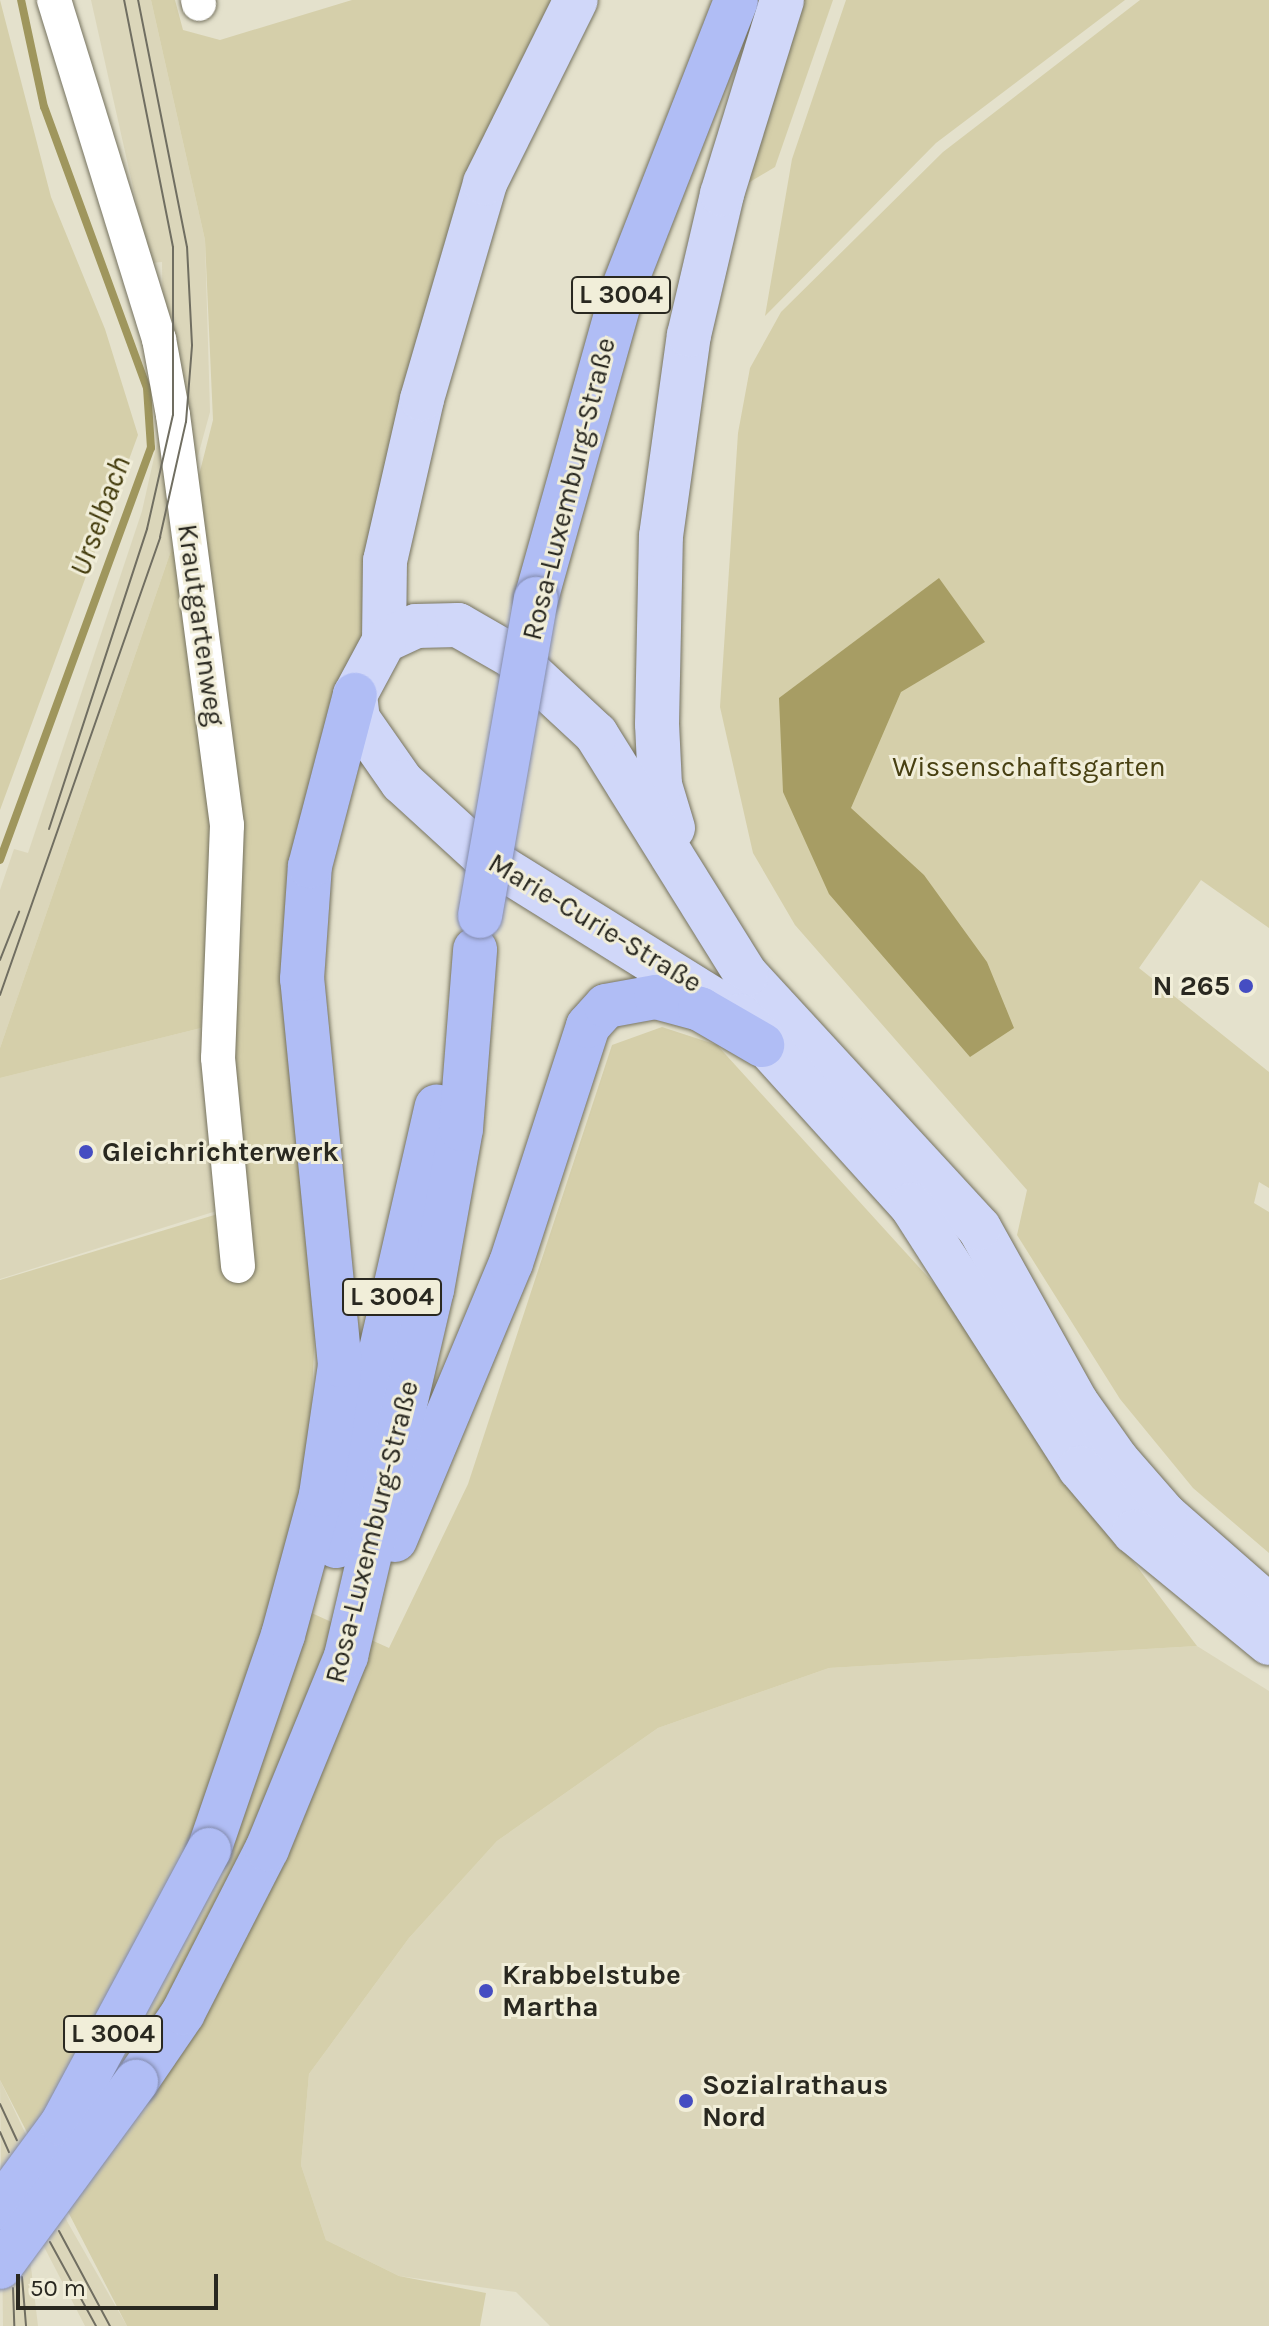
<!DOCTYPE html>
<html>
<head>
<meta charset="utf-8">
<style>
	body { margin:0 }
	#map { position:relative; width:1269px; height:2326px; overflow:hidden; background:#e4e1cc; font-family:Karla,sans-serif }
	div>[style] { position:absolute }
	[style*='--x'] { left:calc(var(--x)*1px); top:calc(var(--y)*1px); width:calc(var(--w)*1px); rotate:calc(var(--a)*1deg) }
	.built>* { inset:0; background:#dbd6ba }
	.green>* { inset:0; background:#d5cfaa }
	.forest>* { inset:0; background:#a79d64 }
	.stream>* { height:8px; margin:-4px; padding:0 4px; transform-origin:4px; border-radius:4px; background:#9f965d }
	.roads { filter:drop-shadow(0 0 2px #767360) drop-shadow(0 0 2px #767360) }
	.minor>* { height:34px; margin:-17px; padding:0 17px; transform-origin:17px; border-radius:17px; background:#fff }
	.major>* { height:44px; margin:-22px; padding:0 22px; transform-origin:22px; border-radius:22px; background:#d0d7f9 }
	.highway>* { height:44px; margin:-22px; padding:0 22px; transform-origin:22px; border-radius:22px; background:#b0bdf5 }
	.tram>* { height:2px; margin:-1px; padding:0 1px; transform-origin:1px; border-radius:1px; background:#706e61 }
	.bridges { filter:drop-shadow(0 0 2px #8189aa) drop-shadow(0 0 2px #8189aa) }
	.highway-bridge>* { height:44px; margin:-22px; padding:0 22px; transform-origin:22px; border-radius:22px; background:#b0bdf5 }
	.dots>* { width:22px; height:22px; translate:-50% -50%; box-sizing:border-box; border:4px solid #f1eed9; border-radius:50% }
	span { translate:-50% -50%; white-space:nowrap; text-align:center; line-height:1.15; -webkit-text-stroke:6px #f1eed9; paint-order:stroke }
	.shield-label span { padding:2px 6px; background:#f1eed9; border:2px solid; border-radius:6px; -webkit-text-stroke-width:0 }
	.shield-label { font-size:26px; color:#292820; font-weight:700 }
	.street-label { font-size:28px; color:#292820 }
	.park-label { font-size:28px; color:#484012 }
	.poi-label { font-size:28px; color:#292820; font-weight:700 }
	.right { translate:-100% -50%; text-align:right }
	.left { translate:0 -50%; text-align:left }
	.water-label { font-size:30px; color:#423a0b; font-style:italic }
	.scale { position:absolute; left:16px; top:2274px; width:202px; height:36px; box-sizing:border-box; border:4px solid #292820; border-top:0; padding-left:10px; font-size:24px; line-height:28px; white-space:nowrap; color:#292820; -webkit-text-stroke:6px #f1eed9; paint-order:stroke }
</style>
</head>
<body>
<div id="map">
	<div class="built">
		<div style="clip-path:polygon(91px 0,151px 0,205px 240px,210px 412px,176px 536px,0 1048px,0 890px,14px 849px,28px 853px,142px 511px,164px 413px,162px 262px,150px 263px)"></div>
		<div style="clip-path:polygon(201px 1028px,229px 1207px,0 1279px,0 1078px)"></div>
		<div style="clip-path:polygon(1197px 1646px,1269px 1691px,1269px 2326px,550px 2326px,516px 2292px,399px 2276px,326px 2240px,301px 2165px,309px 2074px,409px 1938px,497px 1841px,658px 1728px,829px 1668px)"></div>
		<div style="clip-path:polygon(0 2080px,68px 2223px,127px 2326px,85px 2326px,24px 2208px,38px 2326px,3px 2326px)"></div>
	</div>
	<div class="green">
		<div style="clip-path:polygon(0 0,51px 197px,105px 329px,138px 435px,0 810px)"></div>
		<div style="clip-path:polygon(151px 0,175px 0,183px 30px,220px 40px,352px 0,560px 0,370px 640px,310px 781px,315px 1331px,306px 1514px,285px 1601px,389px 1648px,468px 1484px,612px 1045px,662px 1027px,717px 1045px,947px 1298px,1040px 1438px,1197px 1646px,829px 1668px,658px 1728px,497px 1841px,409px 1938px,309px 2074px,301px 2165px,326px 2240px,399px 2276px,486px 2293px,480px 2326px,127px 2326px,0 2080px,0 1280px,244px 1206px,195px 491px,213px 420px,205px 240px)"></div>
		<div style="clip-path:polygon(788px 0,833px 0,775px 167px,733px 192px)"></div>
		<div style="clip-path:polygon(846px 0,1125px 0,936px 143px,765px 316px,792px 159px)"></div>
		<div style="clip-path:polygon(1140px 0,1269px 0,1269px 928px,1201px 880px,1139px 968px,1269px 1072px,1269px 1188px,1259px 1182px,1254px 1203px,1269px 1212px,1269px 1553px,1193px 1488px,1120px 1399px,1017px 1235px,1027px 1190px,795px 925px,753px 853px,720px 707px,738px 433px,750px 368px,781px 312px,943px 152px)"></div>
		<div style="clip-path:polygon(176px 536px,203px 703px,211px 841px,201px 1028px,0 1078px,0 1048px)"></div>
	</div>
	<div class="forest">
		<div style="clip-path:polygon(939px 578px,985px 642px,901px 692px,851px 808px,924px 875px,987px 962px,1014px 1028px,970px 1057px,829px 894px,783px 792px,779px 698px)"></div>
	</div>
	<div class="stream">
		<div style="--x:0;--y:860;--w:439;--a:-69.9"></div>
		<div style="--x:151;--y:448;--w:60;--a:-93.8"></div>
		<div style="--x:147;--y:388;--w:299;--a:-110.1"></div>
		<div style="--x:44;--y:107;--w:109;--a:-102.1"></div>
	</div>
	<div class="roads">
		<div class="minor">
			<div style="--x:54;--y:0;--w:355;--a:72.8"></div>
			<div style="--x:159;--y:339;--w:77;--a:79.6"></div>
			<div style="--x:173;--y:415;--w:414;--a:82.5"></div>
			<div style="--x:227;--y:825;--w:233;--a:92.2"></div>
			<div style="--x:218;--y:1058;--w:209;--a:84.5"></div>
			<div style="--x:198;--y:0;--w:4;--a:76"></div>
		</div>
		<div class="major">
			<div style="--x:384;--y:641;--w:80;--a:-89.3"></div>
			<div style="--x:385;--y:561;--w:166;--a:-77.1"></div>
			<div style="--x:422;--y:399;--w:225;--a:-73.7"></div>
			<div style="--x:485;--y:183;--w:204;--a:-63.6"></div>
			<div style="--x:673;--y:828;--w:45;--a:-106.8"></div>
			<div style="--x:660;--y:785;--w:61;--a:-92.8"></div>
			<div style="--x:657;--y:724;--w:188;--a:-88.8"></div>
			<div style="--x:661;--y:536;--w:203;--a:-82.1"></div>
			<div style="--x:689;--y:335;--w:145;--a:-76.8"></div>
			<div style="--x:722;--y:194;--w:203;--a:-72.8"></div>
			<div style="--x:1269;--y:1606;--w:138;--a:-138.8"></div>
			<div style="--x:1165;--y:1515;--w:73;--a:-131.1"></div>
			<div style="--x:1117;--y:1460;--w:71;--a:-125.3"></div>
			<div style="--x:1076;--y:1402;--w:199;--a:-119.1"></div>
			<div style="--x:979;--y:1228;--w:344;--a:-132.6"></div>
			<div style="--x:746;--y:975;--w:284;--a:-121.9"></div>
			<div style="--x:596;--y:734;--w:115;--a:-137.1"></div>
			<div style="--x:512;--y:656;--w:62;--a:-150.1"></div>
			<div style="--x:458;--y:625;--w:42;--a:178.6"></div>
			<div style="--x:416;--y:626;--w:35;--a:155"></div>
			<div style="--x:384;--y:641;--w:61;--a:118.2"></div>
			<div style="--x:355;--y:695;--w:24;--a:83"></div>
			<div style="--x:358;--y:719;--w:77;--a:55.1"></div>
			<div style="--x:402;--y:782;--w:110;--a:42.4"></div>
			<div style="--x:483;--y:856;--w:303;--a:31.9"></div>
			<div style="--x:740;--y:1016;--w:255;--a:47.9"></div>
			<div style="--x:911;--y:1205;--w:313;--a:57.3"></div>
			<div style="--x:1080;--y:1468;--w:84;--a:49.8"></div>
			<div style="--x:1134;--y:1532;--w:175;--a:39.4"></div>
		</div>
		<div class="highway">
			<div style="--x:536;--y:599;--w:322;--a:-74.3"></div>
			<div style="--x:623;--y:289;--w:310;--a:-68.6"></div>
			<div style="--x:395;--y:1540;--w:300;--a:-67.3"></div>
			<div style="--x:511;--y:1263;--w:249;--a:-72"></div>
			<div style="--x:588;--y:1026;--w:27;--a:-48"></div>
			<div style="--x:606;--y:1006;--w:51;--a:-10.2"></div>
			<div style="--x:656;--y:997;--w:46;--a:15.3"></div>
			<div style="--x:700;--y:1009;--w:72;--a:30.1"></div>
			<div style="--x:336;--y:1546;--w:451;--a:-77.1"></div>
			<div style="--x:209;--y:1850;--w:227;--a:-71"></div>
			<div style="--x:283;--y:1635;--w:145;--a:-74.8"></div>
			<div style="--x:321;--y:1495;--w:131;--a:-81.7"></div>
			<div style="--x:340;--y:1365;--w:388;--a:-95.6"></div>
			<div style="--x:302;--y:979;--w:113;--a:-86"></div>
			<div style="--x:310;--y:866;--w:177;--a:-75.3"></div>
			<div style="--x:136;--y:2082;--w:83;--a:-55.7"></div>
			<div style="--x:183;--y:2013;--w:184;--a:-62.9"></div>
			<div style="--x:267;--y:1849;--w:209;--a:-67.7"></div>
			<div style="--x:346;--y:1656;--w:376;--a:-76.8"></div>
			<div style="--x:432;--y:1290;--w:164;--a:-79.8"></div>
			<div style="--x:461;--y:1129;--w:180;--a:-85.5"></div>
		</div>
	</div>
	<div class="tram">
		<div style="--x:49;--y:829;--w:316;--a:-71.9"></div>
		<div style="--x:147;--y:529;--w:117;--a:-77.2"></div>
		<div style="--x:173;--y:415;--w:168;--a:-90"></div>
		<div style="--x:173;--y:247;--w:252;--a:-101.2"></div>
		<div style="--x:0;--y:960;--w:52;--a:-68.4"></div>
		<div style="--x:0;--y:995;--w:485;--a:-70.7"></div>
		<div style="--x:160;--y:537;--w:118;--a:-77.3"></div>
		<div style="--x:186;--y:422;--w:77;--a:-85.5"></div>
		<div style="--x:192;--y:345;--w:98;--a:-92.9"></div>
		<div style="--x:187;--y:247;--w:252;--a:-101.2"></div>
		<div style="--x:0;--y:2104;--w:40;--a:65"></div>
		<div style="--x:0;--y:2132;--w:22;--a:66"></div>
		<div style="--x:59;--y:2231;--w:108;--a:61.8"></div>
		<div style="--x:50;--y:2242;--w:96;--a:61.3"></div>
		<div style="--x:22;--y:2277;--w:49;--a:85.3"></div>
		<div style="--x:13;--y:2288;--w:38;--a:88"></div>
	</div>
	<div class="bridges">
		<div class="highway-bridge">
			<div style="--x:480;--y:916;--w:322;--a:-80"></div>
			<div style="--x:0;--y:2208;--w:104;--a:-53.6"></div>
			<div style="--x:62;--y:2124;--w:311;--a:-61.8"></div>
			<div style="--x:0;--y:2267;--w:230;--a:-53.7"></div>
		</div>
	</div>
	<div class="dots">
		<div style="left:1246px;top:986px;background:#454dc2"></div>
		<div style="left:86px;top:1152px;background:#454dc2"></div>
		<div style="left:486px;top:1991px;background:#454dc2"></div>
		<div style="left:686px;top:2101px;background:#454dc2"></div>
	</div>
	<div class="shield-label">
		<span style="left:621px;top:295px">L 3004</span>
		<span style="left:392px;top:1297px">L 3004</span>
		<span style="left:113px;top:2034px">L 3004</span>
	</div>
	<div class="street-label">
		<span style="left:569px;top:489px;rotate:-76deg">Rosa-Luxemburg-Straße</span>
		<span style="left:201px;top:625px;rotate:82deg">Krautgartenweg</span>
		<span style="left:595px;top:923px;rotate:31deg">Marie-Curie-Straße</span>
		<span style="left:372px;top:1532px;rotate:-76deg">Rosa-Luxemburg-Straße</span>
	</div>
	<div class="park-label">
		<span style="left:1029px;top:767px">Wissenschaftsgarten</span>
	</div>
	<div class="poi-label">
		<span class="right" style="left:1230px;top:986px">N 265</span>
		<span class="left" style="left:102px;top:1152px">Gleichrichterwerk</span>
		<span class="left" style="left:502px;top:1991px">Krabbelstube<br>Martha</span>
		<span class="left" style="left:702px;top:2101px">Sozialrathaus<br>Nord</span>
	</div>
	<div class="water-label">
		<span style="left:100px;top:516px;rotate:-70deg">Urselbach</span>
	</div>
	<div class="scale">50 m</div>
</div>
</body>
</html>
